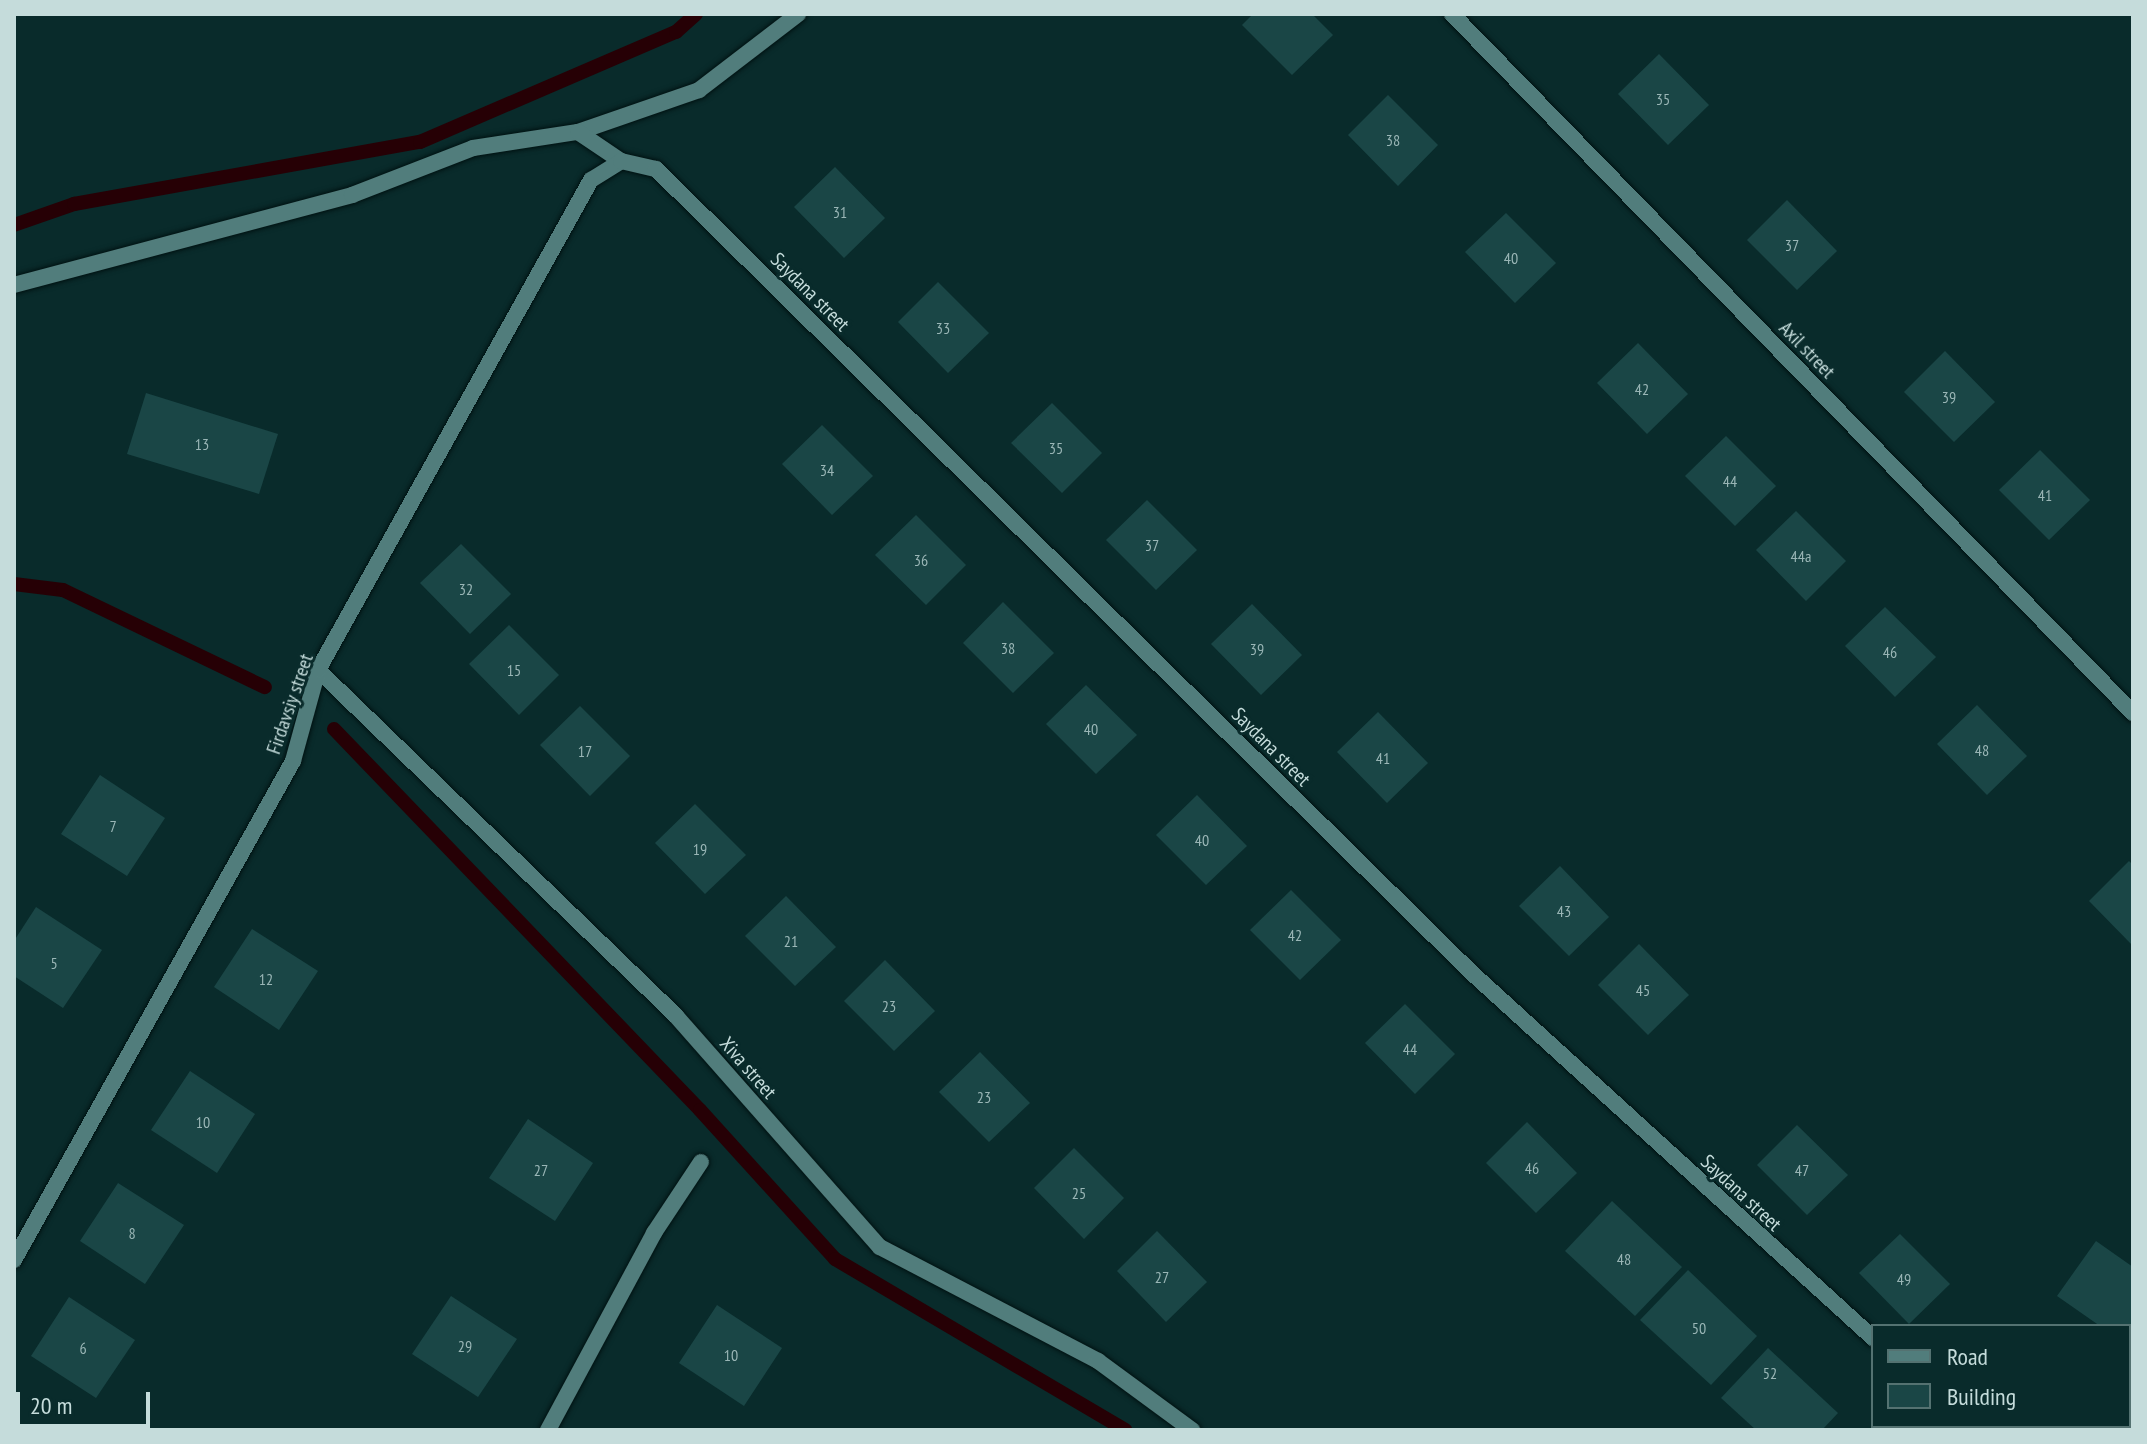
<!DOCTYPE html>
<html>
<head>
<meta charset="utf-8">
<style>
	body { margin:0 }
	#map { position:relative; width:2147px; height:1444px; overflow:hidden; background:#092b2b; font-family:"PT Sans Narrow",sans-serif }
	div>[style] { position:absolute }
	[style*='--x'] { left:calc(var(--x)*1px); top:calc(var(--y)*1px); width:calc(var(--w)*1px); rotate:calc(var(--a)*1deg) }
	.stream>* { height:14px; margin:-7px; padding:0 7px; transform-origin:7px; border-radius:7px; background:#260005 }
	.building>* { inset:0; background:#1a4646 }
	.roads { filter:drop-shadow(0 0 2px #001212) drop-shadow(0 0 2px #001212) }
	.lane>* { height:16px; margin:-8px; padding:0 8px; transform-origin:8px; border-radius:8px; background:#517d7c }
	.street>* { height:16px; margin:-8px; padding:0 8px; transform-origin:8px; border-radius:8px; background:#517d7c }
	span { translate:-50% -50%; white-space:nowrap; text-align:center; line-height:1.15; -webkit-text-stroke:6px #092b2b; paint-order:stroke }
	.number-label { font-size:16px; color:#9ab6b6 }
	.number-label span { -webkit-text-stroke-width:0 }
	.street-label { font-size:20px; color:#c5dcdb }
	.frame { position:absolute; inset:0; border:16px solid #c5dcdb; pointer-events:none }
	.legend { position:absolute; left:1871px; top:1324px; width:260px; height:104px; box-sizing:border-box; background:#092b2b; border:2px solid #547271; margin:0; padding:10px 14px; list-style:none; font-size:24px; color:#c5dcdb }
	.legend li { display:flex; align-items:center; gap:16px; height:40px }
	.legend b { width:40px; border:2px solid #547271 }
	.scale { position:absolute; left:16px; top:1392px; width:134px; height:36px; box-sizing:border-box; border:4px solid #c5dcdb; border-top:0; padding-left:10px; font-size:24px; line-height:28px; white-space:nowrap; color:#c5dcdb; -webkit-text-stroke:6px #092b2b; paint-order:stroke }
</style>
</head>
<body>
<div id="map">
	<div class="stream">
		<div style="--x:14;--y:225;--w:64;--a:-19.3"></div>
		<div style="--x:74;--y:204;--w:352;--a:-10.2"></div>
		<div style="--x:420;--y:142;--w:279;--a:-23.3"></div>
		<div style="--x:676;--y:32;--w:27;--a:-42"></div>
		<div style="--x:14;--y:584;--w:49;--a:7"></div>
		<div style="--x:63;--y:590;--w:224;--a:25.7"></div>
		<div style="--x:334;--y:729;--w:528;--a:46.15"></div>
		<div style="--x:700;--y:1110;--w:201;--a:47.8"></div>
		<div style="--x:835;--y:1259;--w:337;--a:30.5"></div>
	</div>
	<div class="building">
		<div style="clip-path:polygon(1253px 14px,1312px 14px,1333px 35px,1292px 75px,1242px 25px)"></div>
		<div style="clip-path:polygon(1659px 54px,1709px 105px,1668px 145px,1618px 94px)"></div>
		<div style="clip-path:polygon(1388px 95px,1438px 145px,1398px 186px,1348px 135px)"></div>
		<div style="clip-path:polygon(835px 167px,885px 218px,844px 258px,794px 207px)"></div>
		<div style="clip-path:polygon(1787px 200px,1837px 251px,1797px 290px,1747px 240px)"></div>
		<div style="clip-path:polygon(1506px 213px,1556px 263px,1515px 303px,1465px 252px)"></div>
		<div style="clip-path:polygon(938px 282px,989px 333px,948px 373px,898px 322px)"></div>
		<div style="clip-path:polygon(1638px 343px,1688px 394px,1647px 434px,1597px 383px)"></div>
		<div style="clip-path:polygon(1945px 351px,1995px 402px,1954px 442px,1904px 392px)"></div>
		<div style="clip-path:polygon(146px 393px,278px 434px,259px 494px,127px 454px)"></div>
		<div style="clip-path:polygon(1052px 403px,1102px 453px,1062px 493px,1011px 443px)"></div>
		<div style="clip-path:polygon(822px 425px,873px 476px,832px 515px,782px 464px)"></div>
		<div style="clip-path:polygon(1726px 436px,1776px 486px,1735px 526px,1685px 476px)"></div>
		<div style="clip-path:polygon(2040px 450px,2090px 500px,2049px 540px,1999px 490px)"></div>
		<div style="clip-path:polygon(1147px 500px,1197px 550px,1156px 590px,1106px 540px)"></div>
		<div style="clip-path:polygon(1796px 511px,1846px 561px,1806px 601px,1756px 550px)"></div>
		<div style="clip-path:polygon(916px 515px,966px 565px,926px 605px,875px 555px)"></div>
		<div style="clip-path:polygon(461px 544px,511px 594px,470px 634px,420px 583px)"></div>
		<div style="clip-path:polygon(1003px 602px,1054px 653px,1013px 693px,963px 643px)"></div>
		<div style="clip-path:polygon(1252px 604px,1302px 655px,1261px 695px,1211px 644px)"></div>
		<div style="clip-path:polygon(1885px 607px,1936px 657px,1895px 697px,1845px 646px)"></div>
		<div style="clip-path:polygon(509px 625px,559px 675px,519px 715px,469px 664px)"></div>
		<div style="clip-path:polygon(1086px 685px,1137px 735px,1096px 774px,1046px 724px)"></div>
		<div style="clip-path:polygon(1977px 705px,2027px 756px,1987px 795px,1937px 744px)"></div>
		<div style="clip-path:polygon(580px 706px,630px 756px,590px 796px,540px 745px)"></div>
		<div style="clip-path:polygon(1378px 712px,1428px 763px,1387px 803px,1337px 752px)"></div>
		<div style="clip-path:polygon(100px 775px,165px 818px,127px 876px,61px 834px)"></div>
		<div style="clip-path:polygon(1197px 795px,1247px 846px,1206px 885px,1156px 835px)"></div>
		<div style="clip-path:polygon(695px 804px,746px 855px,705px 894px,655px 843px)"></div>
		<div style="clip-path:polygon(2129px 861px,2133px 865px,2133px 946px,2089px 901px)"></div>
		<div style="clip-path:polygon(1560px 866px,1609px 917px,1569px 956px,1519px 906px)"></div>
		<div style="clip-path:polygon(1291px 890px,1341px 940px,1300px 980px,1250px 930px)"></div>
		<div style="clip-path:polygon(786px 896px,836px 947px,795px 986px,745px 936px)"></div>
		<div style="clip-path:polygon(36px 907px,102px 950px,63px 1008px,14px 976px,14px 941px)"></div>
		<div style="clip-path:polygon(252px 929px,318px 971px,279px 1030px,214px 987px)"></div>
		<div style="clip-path:polygon(1639px 944px,1689px 995px,1648px 1035px,1598px 985px)"></div>
		<div style="clip-path:polygon(885px 960px,935px 1011px,894px 1051px,844px 1001px)"></div>
		<div style="clip-path:polygon(1405px 1004px,1455px 1054px,1415px 1094px,1365px 1043px)"></div>
		<div style="clip-path:polygon(980px 1052px,1030px 1103px,989px 1142px,939px 1092px)"></div>
		<div style="clip-path:polygon(190px 1071px,255px 1114px,217px 1173px,151px 1130px)"></div>
		<div style="clip-path:polygon(528px 1119px,593px 1163px,555px 1221px,489px 1178px)"></div>
		<div style="clip-path:polygon(1527px 1122px,1577px 1173px,1536px 1213px,1486px 1163px)"></div>
		<div style="clip-path:polygon(1797px 1125px,1848px 1175px,1807px 1215px,1757px 1165px)"></div>
		<div style="clip-path:polygon(1074px 1148px,1124px 1198px,1084px 1239px,1034px 1188px)"></div>
		<div style="clip-path:polygon(118px 1183px,184px 1225px,145px 1284px,80px 1241px)"></div>
		<div style="clip-path:polygon(1612px 1201px,1682px 1267px,1635px 1316px,1565px 1251px)"></div>
		<div style="clip-path:polygon(1157px 1231px,1207px 1282px,1166px 1322px,1117px 1271px)"></div>
		<div style="clip-path:polygon(1900px 1234px,1950px 1284px,1909px 1324px,1859px 1273px)"></div>
		<div style="clip-path:polygon(2096px 1241px,2133px 1267px,2133px 1349px,2129px 1347px,2129px 1326px,2100px 1326px,2057px 1296px)"></div>
		<div style="clip-path:polygon(1688px 1270px,1757px 1336px,1711px 1385px,1640px 1320px)"></div>
		<div style="clip-path:polygon(451px 1296px,517px 1339px,478px 1397px,412px 1354px)"></div>
		<div style="clip-path:polygon(69px 1297px,135px 1340px,96px 1398px,31px 1356px)"></div>
		<div style="clip-path:polygon(717px 1305px,782px 1348px,744px 1406px,679px 1363px)"></div>
		<div style="clip-path:polygon(1768px 1348px,1838px 1413px,1822px 1430px,1756px 1430px,1721px 1398px)"></div>
	</div>
	<div class="roads">
		<div class="lane">
			<div style="--x:578;--y:132;--w:128;--a:-19.1"></div>
			<div style="--x:699;--y:90;--w:125;--a:-37.5"></div>
			<div style="--x:14;--y:285;--w:350;--a:-14.9"></div>
			<div style="--x:352;--y:195;--w:130;--a:-21.2"></div>
			<div style="--x:473;--y:148;--w:106;--a:-8.7"></div>
			<div style="--x:578;--y:132;--w:52;--a:34"></div>
			<div style="--x:318;--y:670;--w:498;--a:44"></div>
			<div style="--x:676;--y:1016;--w:308;--a:48.6"></div>
			<div style="--x:880;--y:1247;--w:246;--a:27.6"></div>
			<div style="--x:1098;--y:1361;--w:117;--a:36.3"></div>
			<div style="--x:548;--y:1430;--w:224;--a:-61.7"></div>
			<div style="--x:654;--y:1233;--w:85;--a:-56.5"></div>
		</div>
		<div class="street">
			<div style="--x:1452;--y:14;--w:976;--a:45.75"></div>
			<div style="--x:14;--y:1260;--w:572;--a:-60.79"></div>
			<div style="--x:293;--y:761;--w:94;--a:-74.6"></div>
			<div style="--x:318;--y:670;--w:561;--a:-60.88"></div>
			<div style="--x:591;--y:180;--w:36;--a:-32"></div>
			<div style="--x:621;--y:161;--w:36;--a:13"></div>
			<div style="--x:656;--y:169;--w:1147;--a:44.58"></div>
			<div style="--x:1473;--y:974;--w:541;--a:42.3"></div>
			<div style="--x:1987;--y:1426;--w:6;--a:39"></div>
		</div>
	</div>
	<div class="number-label">
		<span style="left:1663px;top:99px">35</span>
		<span style="left:1393px;top:140px">38</span>
		<span style="left:840px;top:212px">31</span>
		<span style="left:1792px;top:245px">37</span>
		<span style="left:1511px;top:258px">40</span>
		<span style="left:943px;top:328px">33</span>
		<span style="left:1642px;top:389px">42</span>
		<span style="left:1949px;top:397px">39</span>
		<span style="left:202px;top:444px">13</span>
		<span style="left:1056px;top:448px">35</span>
		<span style="left:827px;top:470px">34</span>
		<span style="left:1730px;top:481px">44</span>
		<span style="left:2045px;top:495px">41</span>
		<span style="left:1152px;top:545px">37</span>
		<span style="left:1801px;top:556px">44a</span>
		<span style="left:921px;top:560px">36</span>
		<span style="left:466px;top:589px">32</span>
		<span style="left:1008px;top:648px">38</span>
		<span style="left:1257px;top:649px">39</span>
		<span style="left:1890px;top:652px">46</span>
		<span style="left:514px;top:670px">15</span>
		<span style="left:1091px;top:729px">40</span>
		<span style="left:1982px;top:750px">48</span>
		<span style="left:585px;top:751px">17</span>
		<span style="left:1383px;top:758px">41</span>
		<span style="left:113px;top:826px">7</span>
		<span style="left:1202px;top:840px">40</span>
		<span style="left:700px;top:849px">19</span>
		<span style="left:1564px;top:911px">43</span>
		<span style="left:1295px;top:935px">42</span>
		<span style="left:791px;top:941px">21</span>
		<span style="left:54px;top:963px">5</span>
		<span style="left:266px;top:979px">12</span>
		<span style="left:1643px;top:990px">45</span>
		<span style="left:889px;top:1006px">23</span>
		<span style="left:1410px;top:1049px">44</span>
		<span style="left:984px;top:1097px">23</span>
		<span style="left:203px;top:1122px">10</span>
		<span style="left:1532px;top:1168px">46</span>
		<span style="left:541px;top:1170px">27</span>
		<span style="left:1802px;top:1170px">47</span>
		<span style="left:1079px;top:1193px">25</span>
		<span style="left:132px;top:1233px">8</span>
		<span style="left:1624px;top:1259px">48</span>
		<span style="left:1162px;top:1277px">27</span>
		<span style="left:1904px;top:1279px">49</span>
		<span style="left:1699px;top:1328px">50</span>
		<span style="left:465px;top:1346px">29</span>
		<span style="left:83px;top:1348px">6</span>
		<span style="left:731px;top:1355px">10</span>
		<span style="left:1770px;top:1373px">52</span>
	</div>
	<div class="street-label">
		<span style="left:810px;top:292px;rotate:45deg">Saydana street</span>
		<span style="left:1807px;top:350px;rotate:46deg">Axil street</span>
		<span style="left:290px;top:704px;rotate:-71deg">Firdavsiy street</span>
		<span style="left:1271px;top:747px;rotate:45deg">Saydana street</span>
		<span style="left:748px;top:1068px;rotate:49deg">Xiva street</span>
		<span style="left:1741px;top:1193px;rotate:43deg">Saydana street</span>
	</div>
	<div class="frame"></div>
	<ul class="legend">
	<li><b style="height:10px;background:#517d7c"></b>Road</li>
	<li><b style="height:22px;background:#1a4646"></b>Building</li>
	</ul>
	<div class="scale">20 m</div>
</div>
</body>
</html>
